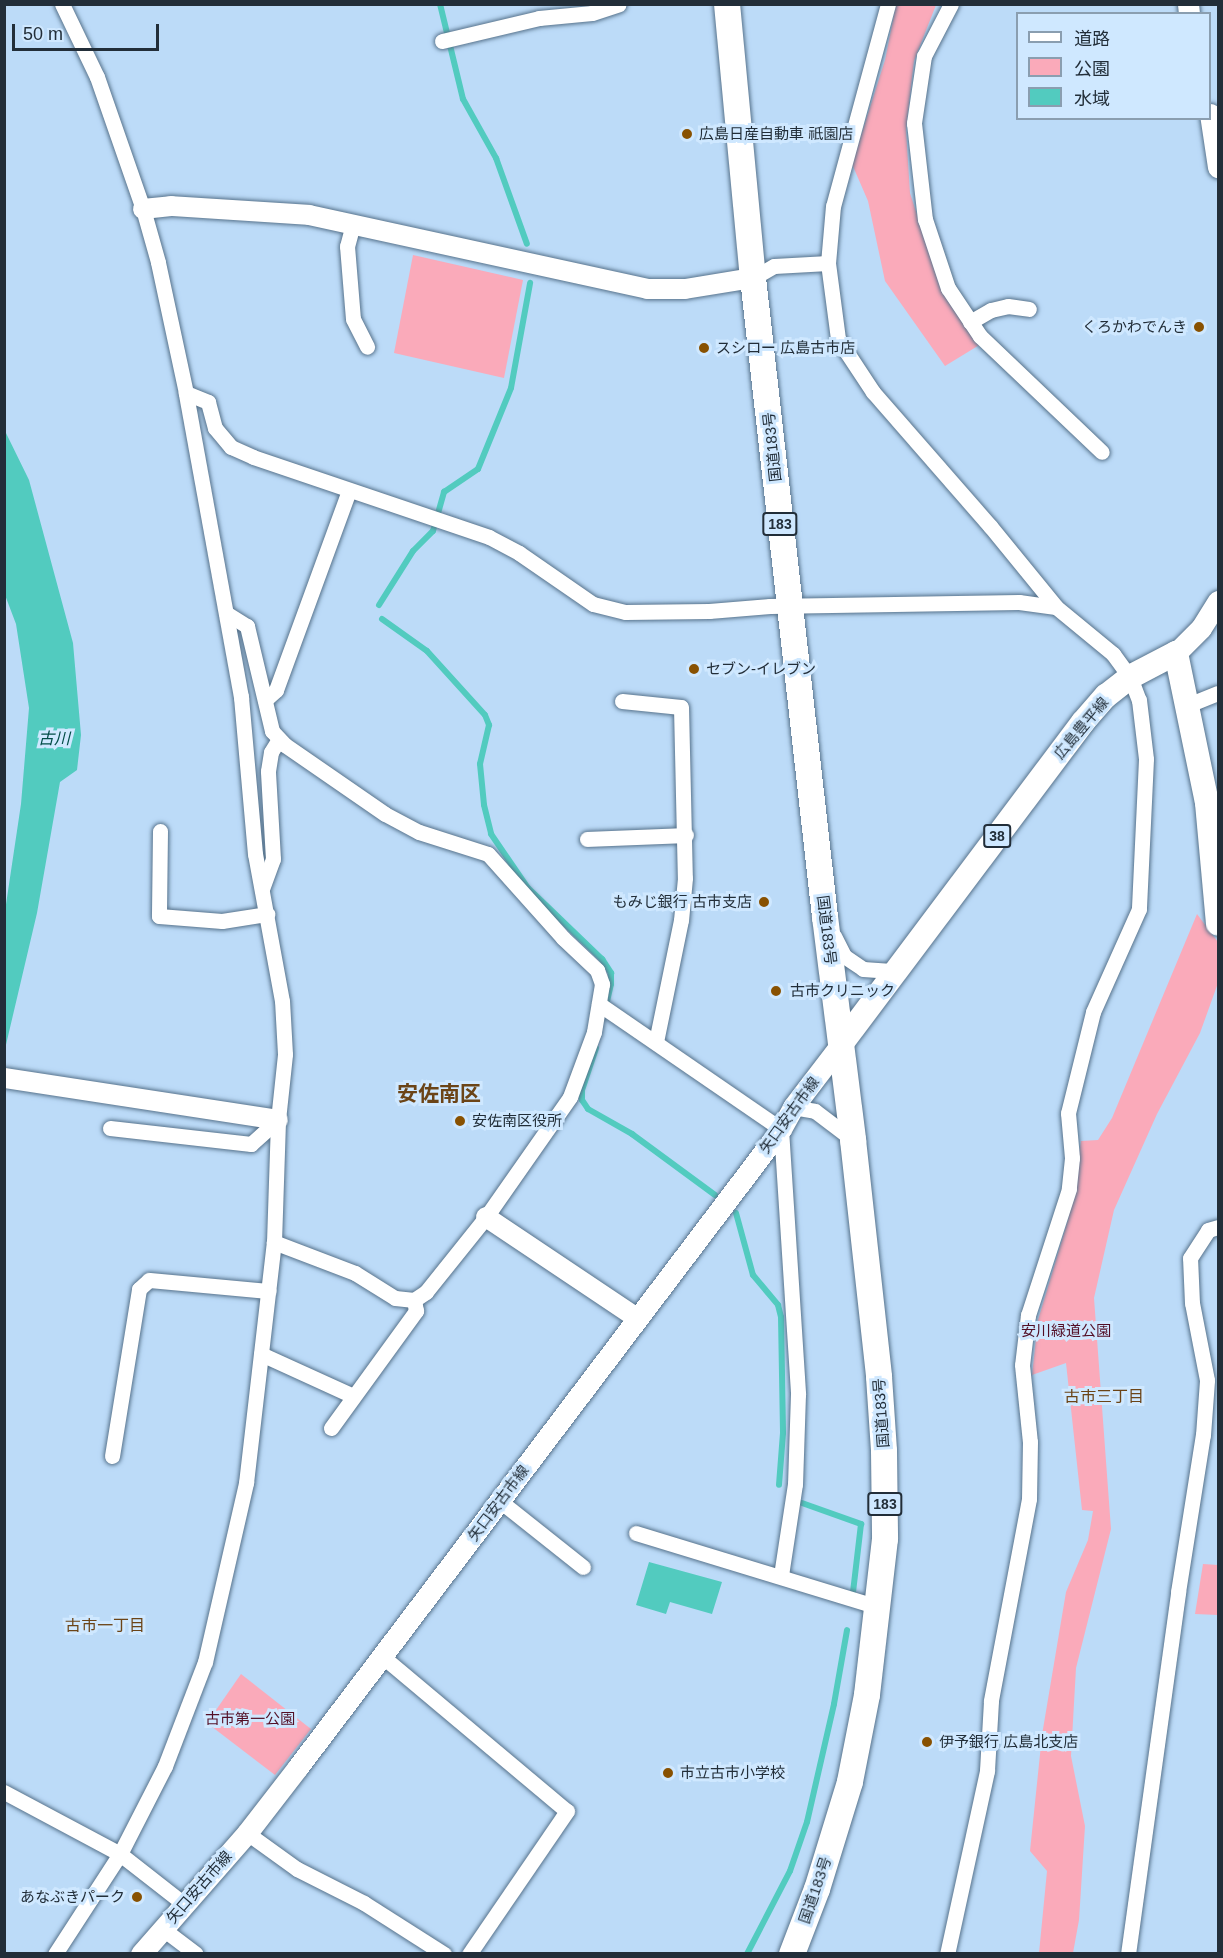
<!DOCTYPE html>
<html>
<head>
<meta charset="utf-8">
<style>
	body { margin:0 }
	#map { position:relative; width:1223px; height:1958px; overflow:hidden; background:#bcdbf8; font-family:Arial,"Noto Sans JP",sans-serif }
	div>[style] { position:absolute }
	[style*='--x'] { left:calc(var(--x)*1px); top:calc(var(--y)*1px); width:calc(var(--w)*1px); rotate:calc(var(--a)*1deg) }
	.green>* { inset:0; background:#faaaba }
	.water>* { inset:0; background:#52cbbf }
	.stream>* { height:6px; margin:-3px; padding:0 3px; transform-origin:3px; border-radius:3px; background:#52cbbf }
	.roads { filter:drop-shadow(0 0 2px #57738c) drop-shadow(0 0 2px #57738c) }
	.minor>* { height:15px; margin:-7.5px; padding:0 7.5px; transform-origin:7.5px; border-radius:7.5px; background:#fff }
	.tertiary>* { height:20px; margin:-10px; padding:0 10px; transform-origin:10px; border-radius:10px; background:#fff }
	.secondary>* { height:21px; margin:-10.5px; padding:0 10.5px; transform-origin:10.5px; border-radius:10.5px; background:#fff }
	.primary>* { height:24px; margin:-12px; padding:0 12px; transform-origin:12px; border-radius:12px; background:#fff }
	.trunk>* { height:26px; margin:-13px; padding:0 13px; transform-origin:13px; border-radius:13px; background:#fff }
	.dots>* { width:16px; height:16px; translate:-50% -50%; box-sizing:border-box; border:3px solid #cfe8ff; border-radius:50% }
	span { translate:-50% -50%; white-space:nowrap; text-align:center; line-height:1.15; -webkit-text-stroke:6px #cfe8ff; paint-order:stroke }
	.shield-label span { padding:2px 4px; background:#cfe8ff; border:2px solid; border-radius:4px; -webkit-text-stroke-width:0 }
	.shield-label { font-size:14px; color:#222e39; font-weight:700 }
	.poi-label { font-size:15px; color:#222e39 }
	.left { translate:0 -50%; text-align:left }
	.right { translate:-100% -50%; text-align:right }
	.street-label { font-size:15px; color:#222e39 }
	.park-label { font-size:15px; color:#530f26 }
	.water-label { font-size:16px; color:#004c47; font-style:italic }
	.neighbourhood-label { font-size:16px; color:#6b4417 }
	.district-label { font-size:21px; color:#6b4417; font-weight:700 }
	.frame { position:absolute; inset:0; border:6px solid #222e39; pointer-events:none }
	.legend { position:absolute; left:1016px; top:12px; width:195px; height:108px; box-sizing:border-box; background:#cfe8ff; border:2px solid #8a9eb0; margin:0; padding:8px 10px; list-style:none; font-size:18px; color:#222e39 }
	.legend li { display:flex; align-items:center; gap:12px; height:30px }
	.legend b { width:30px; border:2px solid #8a9eb0 }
	.scale { position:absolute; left:12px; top:24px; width:147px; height:27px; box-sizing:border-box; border:3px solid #222e39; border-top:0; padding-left:8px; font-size:18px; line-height:21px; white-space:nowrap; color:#222e39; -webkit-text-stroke:4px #cfe8ff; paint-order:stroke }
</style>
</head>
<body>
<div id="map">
	<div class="green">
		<div style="clip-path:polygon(896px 5px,936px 5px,914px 61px,906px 130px,910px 193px,941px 289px,981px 344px,945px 366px,885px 281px,868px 201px,852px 164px,885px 60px)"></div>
		<div style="clip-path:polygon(413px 255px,523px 280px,504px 378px,394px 353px)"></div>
		<div style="clip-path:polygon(1197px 914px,1218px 942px,1218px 983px,1200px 1033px,1157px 1114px,1114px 1210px,1094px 1298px,1111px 1529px,1076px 1668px,1071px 1756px,1085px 1826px,1079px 1920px,1073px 1953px,1039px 1953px,1047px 1871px,1030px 1851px,1042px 1735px,1066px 1592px,1088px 1540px,1093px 1511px,1082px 1510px,1066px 1363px,1032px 1375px,1038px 1320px,1068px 1220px,1081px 1141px,1098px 1140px,1112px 1118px)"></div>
		<div style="clip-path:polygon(1203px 1564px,1218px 1565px,1218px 1615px,1195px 1614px)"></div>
		<div style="clip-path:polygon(241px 1674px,311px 1729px,275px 1775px,207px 1723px)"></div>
	</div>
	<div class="water">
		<div style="clip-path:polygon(5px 431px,29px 480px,73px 643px,81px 735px,77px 770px,60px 782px,37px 913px,5px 1049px,5px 911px,21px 804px,29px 708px,16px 624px,5px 595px)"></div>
		<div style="clip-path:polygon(649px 1562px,722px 1582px,712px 1614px,670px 1602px,666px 1614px,636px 1605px)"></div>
	</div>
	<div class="stream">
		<div style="--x:440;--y:4;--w:98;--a:76.4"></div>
		<div style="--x:463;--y:99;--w:68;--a:60.8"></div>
		<div style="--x:496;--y:158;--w:91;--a:70.2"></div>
		<div style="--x:379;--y:605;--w:64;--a:-57.8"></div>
		<div style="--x:413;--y:551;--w:28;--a:-45"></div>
		<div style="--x:433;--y:531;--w:41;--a:-74.2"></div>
		<div style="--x:444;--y:492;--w:41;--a:-34.1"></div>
		<div style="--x:478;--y:469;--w:87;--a:-67.8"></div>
		<div style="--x:511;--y:388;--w:107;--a:-79.7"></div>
		<div style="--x:382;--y:619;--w:55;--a:35.4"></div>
		<div style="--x:427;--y:651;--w:86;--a:47.8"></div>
		<div style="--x:485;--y:715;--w:11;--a:68"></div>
		<div style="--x:489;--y:725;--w:40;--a:103"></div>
		<div style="--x:480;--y:764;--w:41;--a:84.4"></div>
		<div style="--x:484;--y:805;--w:30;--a:76"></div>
		<div style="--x:491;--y:834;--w:65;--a:55.6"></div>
		<div style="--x:528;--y:888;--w:103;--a:43.8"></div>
		<div style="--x:602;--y:959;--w:17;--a:57"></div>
		<div style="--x:611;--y:973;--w:11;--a:90"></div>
		<div style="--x:611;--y:984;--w:23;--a:103"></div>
		<div style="--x:596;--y:1048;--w:44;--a:108.4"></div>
		<div style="--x:582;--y:1090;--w:10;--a:90"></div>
		<div style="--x:582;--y:1100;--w:11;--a:56"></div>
		<div style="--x:588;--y:1109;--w:51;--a:29.6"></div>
		<div style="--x:632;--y:1134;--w:103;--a:36.3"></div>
		<div style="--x:736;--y:1213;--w:64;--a:74.7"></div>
		<div style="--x:753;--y:1275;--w:39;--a:50"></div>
		<div style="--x:778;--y:1305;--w:12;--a:76"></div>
		<div style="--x:781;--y:1317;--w:116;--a:89"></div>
		<div style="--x:783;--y:1433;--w:52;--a:94.4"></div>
		<div style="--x:802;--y:1503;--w:63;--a:19.6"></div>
		<div style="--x:861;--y:1524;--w:68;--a:96.7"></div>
		<div style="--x:747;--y:1954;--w:93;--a:-62.6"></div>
		<div style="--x:790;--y:1871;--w:52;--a:-70.9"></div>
		<div style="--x:807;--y:1822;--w:121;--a:-77.1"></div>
		<div style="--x:834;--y:1704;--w:75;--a:-80"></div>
	</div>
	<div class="roads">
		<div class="minor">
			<div style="--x:888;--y:4;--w:209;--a:105.2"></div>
			<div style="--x:833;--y:206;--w:57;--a:95"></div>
			<div style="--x:828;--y:263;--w:77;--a:82.5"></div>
			<div style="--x:838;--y:339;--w:64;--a:56.6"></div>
			<div style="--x:873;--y:392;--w:178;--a:48.9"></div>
			<div style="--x:990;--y:526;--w:104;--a:50.8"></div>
			<div style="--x:1056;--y:607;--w:74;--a:39.5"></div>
			<div style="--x:1113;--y:654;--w:29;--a:54"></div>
			<div style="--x:1130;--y:677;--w:25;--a:69"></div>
			<div style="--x:1139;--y:700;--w:59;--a:83.2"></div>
			<div style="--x:1146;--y:759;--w:150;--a:92.7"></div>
			<div style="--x:1139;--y:909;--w:113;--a:114.1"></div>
			<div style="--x:1093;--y:1012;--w:104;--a:103.9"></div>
			<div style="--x:1068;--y:1113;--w:45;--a:84.9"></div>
			<div style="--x:1072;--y:1158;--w:31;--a:96"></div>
			<div style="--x:1069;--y:1189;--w:133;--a:108"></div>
			<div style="--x:1028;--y:1315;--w:50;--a:96.8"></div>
			<div style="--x:1022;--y:1365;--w:77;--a:84.1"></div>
			<div style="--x:1030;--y:1442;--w:57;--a:91"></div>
			<div style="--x:1029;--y:1499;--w:206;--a:100.7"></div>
			<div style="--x:991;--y:1701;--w:70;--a:93.3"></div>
			<div style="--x:987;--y:1771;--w:187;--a:102.3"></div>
			<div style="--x:951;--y:4;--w:59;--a:117.4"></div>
			<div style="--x:924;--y:56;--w:68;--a:98.5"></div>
			<div style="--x:914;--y:123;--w:97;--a:83.5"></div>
			<div style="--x:925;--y:219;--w:73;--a:71.6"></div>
			<div style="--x:948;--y:288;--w:58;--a:56.3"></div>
			<div style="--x:980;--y:336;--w:168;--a:43.6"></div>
			<div style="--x:442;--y:41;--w:100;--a:-13.3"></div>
			<div style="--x:539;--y:18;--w:53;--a:-5.4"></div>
			<div style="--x:592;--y:13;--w:28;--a:-18"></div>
			<div style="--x:353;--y:224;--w:23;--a:105"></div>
			<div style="--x:347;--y:246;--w:73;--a:85.3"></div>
			<div style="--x:353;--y:319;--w:31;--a:63"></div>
			<div style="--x:753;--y:278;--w:24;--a:-30"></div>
			<div style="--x:774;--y:266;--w:54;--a:-3.2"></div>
			<div style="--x:970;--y:322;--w:24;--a:-30"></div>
			<div style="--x:991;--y:310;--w:17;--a:-13"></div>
			<div style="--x:1008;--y:306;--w:21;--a:8"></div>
			<div style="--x:186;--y:393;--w:24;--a:22"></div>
			<div style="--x:208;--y:402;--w:27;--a:75"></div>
			<div style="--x:215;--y:428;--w:25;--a:50"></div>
			<div style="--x:231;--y:447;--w:24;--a:24"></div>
			<div style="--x:253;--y:457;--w:249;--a:18.7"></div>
			<div style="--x:489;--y:537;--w:34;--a:28"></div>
			<div style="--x:519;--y:553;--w:90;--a:34.6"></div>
			<div style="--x:593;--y:604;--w:33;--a:14"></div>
			<div style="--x:625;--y:612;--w:84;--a:-0.7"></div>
			<div style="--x:709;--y:611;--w:61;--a:-4.7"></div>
			<div style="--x:770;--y:606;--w:249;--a:-0.9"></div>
			<div style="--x:1019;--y:602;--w:37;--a:8"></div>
			<div style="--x:226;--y:613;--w:25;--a:32"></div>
			<div style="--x:247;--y:626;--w:108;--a:76.6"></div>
			<div style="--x:272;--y:731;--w:19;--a:47"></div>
			<div style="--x:285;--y:745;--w:121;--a:34.6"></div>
			<div style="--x:385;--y:814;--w:38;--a:28"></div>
			<div style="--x:419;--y:832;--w:72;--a:17.7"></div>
			<div style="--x:488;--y:854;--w:113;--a:48.2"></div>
			<div style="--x:563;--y:938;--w:47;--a:43.3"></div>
			<div style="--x:597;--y:970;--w:15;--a:70"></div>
			<div style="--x:602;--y:984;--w:49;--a:99.5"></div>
			<div style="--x:594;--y:1032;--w:69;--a:110.3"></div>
			<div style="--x:570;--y:1097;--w:146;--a:125"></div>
			<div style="--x:486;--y:1217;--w:96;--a:128.7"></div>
			<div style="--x:426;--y:1292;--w:14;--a:146"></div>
			<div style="--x:414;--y:1300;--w:19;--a:-174"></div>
			<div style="--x:395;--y:1298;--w:47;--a:-148"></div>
			<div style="--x:355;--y:1273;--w:87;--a:-159.1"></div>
			<div style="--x:265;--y:700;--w:15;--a:-42"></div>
			<div style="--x:276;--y:690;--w:212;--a:-69.9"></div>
			<div style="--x:622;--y:701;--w:59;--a:5.8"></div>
			<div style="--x:681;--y:707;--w:171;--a:88.7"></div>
			<div style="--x:685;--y:878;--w:42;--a:95.4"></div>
			<div style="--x:681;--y:920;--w:125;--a:101.6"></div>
			<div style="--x:1188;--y:705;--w:32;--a:-22"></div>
			<div style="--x:160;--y:831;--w:85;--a:90.7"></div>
			<div style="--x:159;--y:916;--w:63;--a:4.5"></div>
			<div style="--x:222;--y:921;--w:46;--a:-8.8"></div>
			<div style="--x:587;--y:839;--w:99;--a:-2.3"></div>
			<div style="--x:262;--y:889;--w:32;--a:-70"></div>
			<div style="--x:273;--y:859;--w:88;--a:-93.3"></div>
			<div style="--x:268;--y:771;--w:19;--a:-81"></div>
			<div style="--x:271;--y:752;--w:15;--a:-58"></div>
			<div style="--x:834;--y:936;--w:22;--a:63"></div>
			<div style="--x:844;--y:956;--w:23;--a:34"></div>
			<div style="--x:863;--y:969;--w:32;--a:4"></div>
			<div style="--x:599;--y:1004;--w:221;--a:34.5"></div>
			<div style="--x:781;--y:1129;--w:266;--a:86.3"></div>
			<div style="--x:798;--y:1394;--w:90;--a:91.9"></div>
			<div style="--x:795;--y:1484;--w:93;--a:98.7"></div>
			<div style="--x:793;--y:1107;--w:22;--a:10"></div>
			<div style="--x:815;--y:1111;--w:48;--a:37.3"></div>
			<div style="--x:110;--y:1128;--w:142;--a:6.5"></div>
			<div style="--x:251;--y:1144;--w:36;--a:-42"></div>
			<div style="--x:261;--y:1354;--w:101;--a:24.5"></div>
			<div style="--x:331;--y:1428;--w:145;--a:-54"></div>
			<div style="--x:416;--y:1311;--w:11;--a:-100"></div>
			<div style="--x:112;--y:1456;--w:169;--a:-80.8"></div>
			<div style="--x:139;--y:1289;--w:13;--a:-42"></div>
			<div style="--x:149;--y:1280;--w:120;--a:5.3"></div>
			<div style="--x:500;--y:1501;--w:106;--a:38.5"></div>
			<div style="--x:636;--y:1533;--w:253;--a:17"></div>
			<div style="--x:382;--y:1656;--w:241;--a:40"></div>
			<div style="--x:567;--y:1811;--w:173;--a:124.4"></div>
			<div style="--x:4;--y:1792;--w:132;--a:28.1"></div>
			<div style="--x:120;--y:1854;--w:81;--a:38"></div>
			<div style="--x:247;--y:1833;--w:62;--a:35.8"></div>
			<div style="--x:297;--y:1869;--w:75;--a:26.9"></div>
			<div style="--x:364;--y:1903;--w:95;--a:32.5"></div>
			<div style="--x:163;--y:1929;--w:41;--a:37.1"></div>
			<div style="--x:55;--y:1954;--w:119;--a:-57"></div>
			<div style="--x:120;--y:1854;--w:99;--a:-62.9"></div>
			<div style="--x:165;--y:1766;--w:111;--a:-69"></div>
			<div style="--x:205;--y:1662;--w:184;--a:-77.1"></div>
			<div style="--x:246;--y:1483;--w:243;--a:-83.4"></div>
			<div style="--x:274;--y:1242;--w:122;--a:-88.1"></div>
			<div style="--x:278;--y:1120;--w:66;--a:-83.9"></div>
			<div style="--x:285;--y:1054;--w:53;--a:-93.2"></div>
			<div style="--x:282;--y:1001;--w:149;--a:-100.4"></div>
			<div style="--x:255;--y:854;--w:158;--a:-95.1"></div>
			<div style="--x:241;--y:697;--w:309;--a:-100.3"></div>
			<div style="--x:186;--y:393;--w:134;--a:-102.1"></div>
			<div style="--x:158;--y:262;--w:55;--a:-105.8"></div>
			<div style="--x:143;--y:209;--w:140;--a:-109.2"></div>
			<div style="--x:97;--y:77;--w:81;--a:-115.6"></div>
			<div style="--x:1128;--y:1954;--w:365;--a:-82.1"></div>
			<div style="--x:1178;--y:1592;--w:159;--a:-81"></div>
			<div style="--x:1203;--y:1435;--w:55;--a:-85.8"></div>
			<div style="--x:1207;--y:1380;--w:78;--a:-101"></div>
			<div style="--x:1192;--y:1303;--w:45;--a:-92.5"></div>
			<div style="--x:1190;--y:1258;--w:33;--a:-57"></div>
			<div style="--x:1208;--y:1230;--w:10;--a:-17"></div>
		</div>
		<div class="tertiary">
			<div style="--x:143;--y:209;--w:28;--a:-6"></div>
			<div style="--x:171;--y:206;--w:138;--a:3.7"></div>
			<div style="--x:309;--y:215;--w:346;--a:12.3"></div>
			<div style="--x:647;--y:289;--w:38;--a:0"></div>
			<div style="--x:685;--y:289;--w:69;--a:-9.2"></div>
			<div style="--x:4;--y:1078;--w:277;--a:8.7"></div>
			<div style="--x:486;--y:1217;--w:182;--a:33.8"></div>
		</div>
		<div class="secondary">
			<div style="--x:1188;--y:4;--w:10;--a:84"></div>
			<div style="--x:1210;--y:114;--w:54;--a:81.4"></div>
			<div style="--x:1176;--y:653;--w:35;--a:-45"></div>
			<div style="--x:1201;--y:628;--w:32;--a:-58"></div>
			<div style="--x:141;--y:1954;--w:161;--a:-48.8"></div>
			<div style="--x:247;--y:1833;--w:83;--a:-52.3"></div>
			<div style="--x:298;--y:1767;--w:800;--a:-52.87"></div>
			<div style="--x:781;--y:1129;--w:25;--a:-61"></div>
			<div style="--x:793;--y:1107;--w:81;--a:-52.6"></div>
		</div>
		<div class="primary">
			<div style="--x:842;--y:1043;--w:401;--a:-53.1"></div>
			<div style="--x:1083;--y:722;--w:35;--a:-49"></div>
			<div style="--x:1106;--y:696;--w:31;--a:-38"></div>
			<div style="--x:1130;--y:677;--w:52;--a:-27.6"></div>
			<div style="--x:1176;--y:653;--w:153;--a:78.3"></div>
			<div style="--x:1207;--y:803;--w:121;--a:84.8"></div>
		</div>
		<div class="trunk">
			<div style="--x:727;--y:4;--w:275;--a:84.6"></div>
			<div style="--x:753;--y:278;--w:643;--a:83.57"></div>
			<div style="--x:825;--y:917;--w:225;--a:82.8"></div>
			<div style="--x:853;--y:1140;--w:238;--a:83.7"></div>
			<div style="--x:879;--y:1377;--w:74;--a:86.1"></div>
			<div style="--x:884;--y:1451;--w:88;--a:89.3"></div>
			<div style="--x:885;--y:1539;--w:157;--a:96.6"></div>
			<div style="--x:867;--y:1695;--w:89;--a:101.1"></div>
			<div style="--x:850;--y:1782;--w:112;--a:107.1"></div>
			<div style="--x:817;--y:1889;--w:70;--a:111"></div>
		</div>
	</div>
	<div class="dots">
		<div style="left:687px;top:134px;background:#885101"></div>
		<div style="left:1199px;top:327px;background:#885101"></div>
		<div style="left:704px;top:348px;background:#885101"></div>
		<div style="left:694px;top:669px;background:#885101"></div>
		<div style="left:764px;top:902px;background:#885101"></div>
		<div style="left:776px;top:991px;background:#885101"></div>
		<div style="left:460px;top:1121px;background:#885101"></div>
		<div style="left:927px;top:1742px;background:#885101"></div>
		<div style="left:668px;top:1773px;background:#885101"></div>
		<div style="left:137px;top:1897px;background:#885101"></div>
	</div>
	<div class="shield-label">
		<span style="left:780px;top:524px">183</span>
		<span style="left:997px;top:836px">38</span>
		<span style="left:885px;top:1504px">183</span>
	</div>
	<div class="poi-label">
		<span class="left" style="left:699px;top:134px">広島日産自動車 祇園店</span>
		<span class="right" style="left:1187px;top:327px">くろかわでんき</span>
		<span class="left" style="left:716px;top:348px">スシロー 広島古市店</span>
		<span class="left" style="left:706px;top:669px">セブン-イレブン</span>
		<span class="right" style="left:752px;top:902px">もみじ銀行 古市支店</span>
		<span class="left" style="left:790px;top:991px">古市クリニック</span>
		<span class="left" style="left:472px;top:1121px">安佐南区役所</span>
		<span class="left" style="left:939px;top:1742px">伊予銀行 広島北支店</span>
		<span class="left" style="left:680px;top:1773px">市立古市小学校</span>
		<span class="right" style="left:125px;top:1897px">あなぶきパーク</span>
	</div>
	<div class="street-label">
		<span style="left:772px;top:447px;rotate:-96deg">国道183号</span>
		<span style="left:1081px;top:728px;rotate:-50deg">広島豊平線</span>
		<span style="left:827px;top:930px;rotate:83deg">国道183号</span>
		<span style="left:789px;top:1115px;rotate:-54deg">矢口安古市線</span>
		<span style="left:881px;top:1413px;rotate:-94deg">国道183号</span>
		<span style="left:498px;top:1503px;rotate:-53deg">矢口安古市線</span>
		<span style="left:199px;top:1887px;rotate:-49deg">矢口安古市線</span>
		<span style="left:815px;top:1890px;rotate:-71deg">国道183号</span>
	</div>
	<div class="park-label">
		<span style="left:1066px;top:1331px">安川緑道公園</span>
		<span style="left:250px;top:1719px">古市第一公園</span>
	</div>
	<div class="water-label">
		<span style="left:54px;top:739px">古川</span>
	</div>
	<div class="neighbourhood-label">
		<span style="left:1104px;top:1397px">古市三丁目</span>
		<span style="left:105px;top:1626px">古市一丁目</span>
	</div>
	<div class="district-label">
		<span style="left:439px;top:1094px">安佐南区</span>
	</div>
	<div class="frame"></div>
	<ul class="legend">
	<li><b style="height:8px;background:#fff"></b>道路</li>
	<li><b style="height:16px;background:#faaaba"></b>公園</li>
	<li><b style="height:16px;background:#52cbbf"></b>水域</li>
	</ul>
	<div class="scale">50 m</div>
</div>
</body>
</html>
